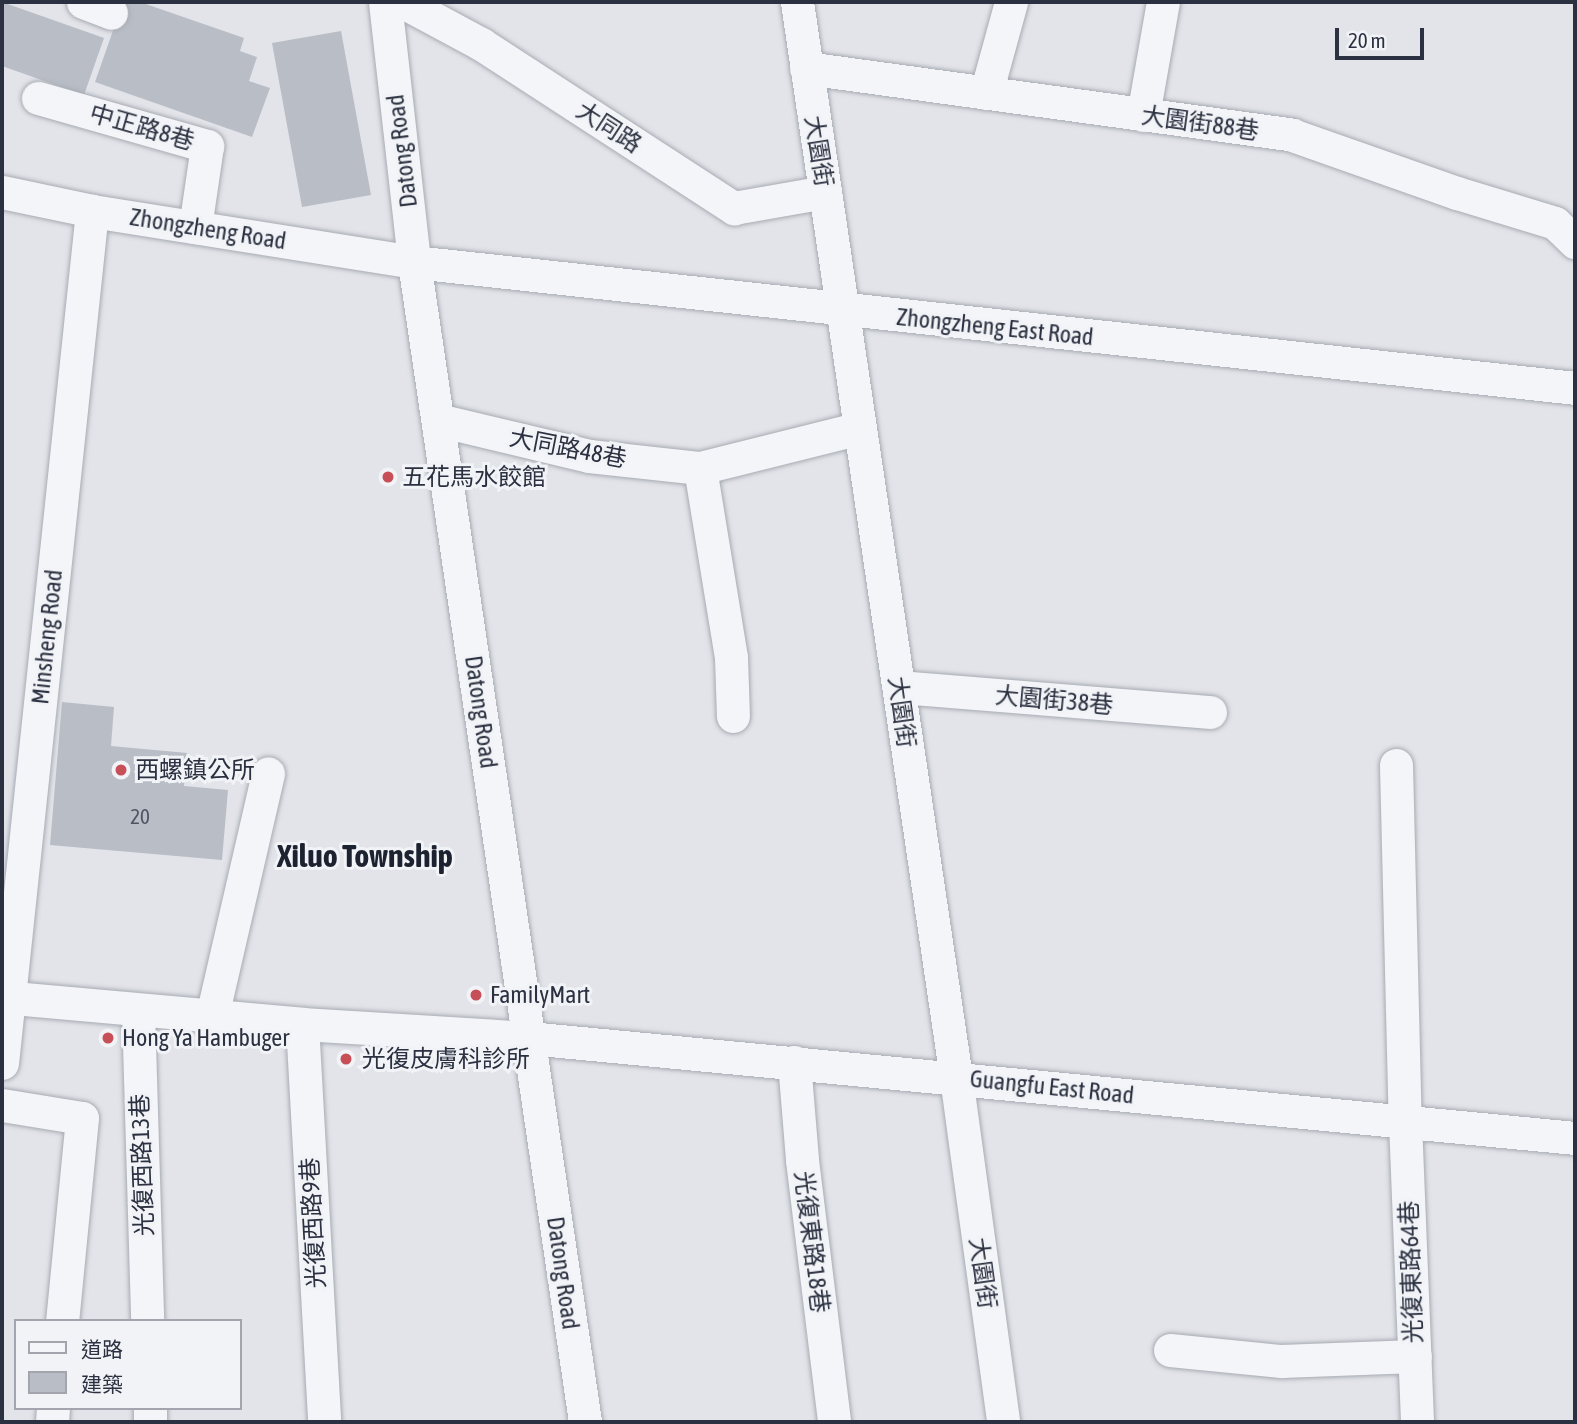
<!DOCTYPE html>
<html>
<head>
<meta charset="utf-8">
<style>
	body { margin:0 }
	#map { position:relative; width:1577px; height:1424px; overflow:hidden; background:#e2e4e9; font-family:"Asap Condensed","Noto Sans TC",sans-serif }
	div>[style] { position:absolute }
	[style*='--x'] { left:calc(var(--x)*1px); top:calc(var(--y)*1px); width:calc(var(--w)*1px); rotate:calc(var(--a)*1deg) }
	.building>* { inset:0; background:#b9bdc6 }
	.roads { filter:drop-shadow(0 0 2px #a7abb3) drop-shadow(0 0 2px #a7abb3) }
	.minor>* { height:33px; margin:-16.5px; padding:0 16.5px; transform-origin:16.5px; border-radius:16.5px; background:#f4f5f8 }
	.dots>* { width:19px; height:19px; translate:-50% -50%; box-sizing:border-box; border:4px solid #f1f3f7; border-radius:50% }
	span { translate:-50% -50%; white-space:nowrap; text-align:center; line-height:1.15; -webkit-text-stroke:6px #f1f3f7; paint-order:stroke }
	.number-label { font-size:21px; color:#4e5462 }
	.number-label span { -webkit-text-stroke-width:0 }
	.street-label { font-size:24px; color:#2b3140 }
	.poi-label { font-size:24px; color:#2b3140 }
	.left { translate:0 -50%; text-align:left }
	.district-label { font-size:32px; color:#1d2231; font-weight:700 }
	.frame { position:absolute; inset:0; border:4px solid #2b3140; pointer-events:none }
	.legend { position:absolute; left:14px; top:1319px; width:228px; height:91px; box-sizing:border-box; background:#f1f3f7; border:2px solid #a2a5ae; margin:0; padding:9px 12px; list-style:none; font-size:21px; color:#2b3140 }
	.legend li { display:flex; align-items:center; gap:14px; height:35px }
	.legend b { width:35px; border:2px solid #a2a5ae }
	.scale { position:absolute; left:1335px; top:28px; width:89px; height:32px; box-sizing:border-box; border:4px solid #2b3140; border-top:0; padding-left:9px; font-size:21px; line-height:24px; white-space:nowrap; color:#2b3140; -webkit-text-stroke:5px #f1f3f7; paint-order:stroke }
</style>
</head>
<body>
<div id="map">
	<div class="building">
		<div style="clip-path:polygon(2px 2px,104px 38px,84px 95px,2px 66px)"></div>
		<div style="clip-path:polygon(123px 2px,140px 2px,244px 38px,240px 51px,257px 57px,249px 81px,270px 88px,252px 137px,95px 82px)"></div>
		<div style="clip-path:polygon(341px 31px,371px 195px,302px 207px,272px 43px)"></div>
		<div style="clip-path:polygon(62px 702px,114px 707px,111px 746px,187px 753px,184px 786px,228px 790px,222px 860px,50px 845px)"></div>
	</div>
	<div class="roads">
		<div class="minor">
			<div style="--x:83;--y:2;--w:30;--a:21"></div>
			<div style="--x:385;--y:2;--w:262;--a:83.6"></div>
			<div style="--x:414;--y:262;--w:1173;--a:81.61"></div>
			<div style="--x:403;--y:2;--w:89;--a:28.3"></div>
			<div style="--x:481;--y:44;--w:302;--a:33"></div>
			<div style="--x:734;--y:208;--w:92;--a:-10"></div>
			<div style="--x:797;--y:2;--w:1087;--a:81.59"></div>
			<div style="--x:956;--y:1077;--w:348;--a:82.2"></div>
			<div style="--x:806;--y:68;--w:491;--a:7.8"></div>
			<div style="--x:1292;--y:135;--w:175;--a:19.4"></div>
			<div style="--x:1457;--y:193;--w:102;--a:17"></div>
			<div style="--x:1555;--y:223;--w:28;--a:44"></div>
			<div style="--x:986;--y:93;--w:94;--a:-74.6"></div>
			<div style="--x:38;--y:98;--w:176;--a:15.9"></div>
			<div style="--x:207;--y:146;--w:82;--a:98.4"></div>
			<div style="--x:1143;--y:115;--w:115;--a:-80"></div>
			<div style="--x:2;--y:192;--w:92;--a:11.9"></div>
			<div style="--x:92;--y:211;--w:326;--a:9"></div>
			<div style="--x:414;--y:262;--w:1168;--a:6.19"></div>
			<div style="--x:438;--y:420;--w:155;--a:13.4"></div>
			<div style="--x:589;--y:456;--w:112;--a:6.2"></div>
			<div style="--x:700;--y:468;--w:165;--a:-14"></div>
			<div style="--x:700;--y:468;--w:192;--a:80.7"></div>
			<div style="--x:731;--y:657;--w:59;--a:88.1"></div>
			<div style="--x:899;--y:687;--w:312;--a:4.6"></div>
			<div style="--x:1396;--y:765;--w:357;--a:88.6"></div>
			<div style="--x:1405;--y:1122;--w:300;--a:87.7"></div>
			<div style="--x:2;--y:997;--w:301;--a:5.1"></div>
			<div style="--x:302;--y:1024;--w:227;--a:3.5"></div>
			<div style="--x:529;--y:1038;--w:1051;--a:5.46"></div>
			<div style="--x:138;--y:1010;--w:311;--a:88.3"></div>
			<div style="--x:212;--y:1016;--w:249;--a:-77"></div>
			<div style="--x:302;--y:1024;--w:399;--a:86.8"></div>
			<div style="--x:794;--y:1062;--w:98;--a:85.3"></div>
			<div style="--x:802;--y:1160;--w:264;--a:83"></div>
			<div style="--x:2;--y:1063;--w:857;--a:-83.97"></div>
			<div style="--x:2;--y:1105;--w:81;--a:9.2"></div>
			<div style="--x:82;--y:1118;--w:204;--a:95.6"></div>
			<div style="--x:1170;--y:1350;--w:112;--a:5.7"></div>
			<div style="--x:1281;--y:1361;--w:134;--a:-2.1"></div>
			<div style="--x:150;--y:1408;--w:14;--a:90"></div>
			<div style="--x:52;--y:1422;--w:14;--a:-86"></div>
		</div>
	</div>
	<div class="dots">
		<div style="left:388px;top:477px;background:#c64f58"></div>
		<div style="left:121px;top:770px;background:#c64f58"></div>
		<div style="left:476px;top:995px;background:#c64f58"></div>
		<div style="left:108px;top:1038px;background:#c64f58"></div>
		<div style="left:346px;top:1059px;background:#c64f58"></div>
	</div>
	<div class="number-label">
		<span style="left:140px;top:816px">20</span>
	</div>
	<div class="street-label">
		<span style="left:1200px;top:123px;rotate:8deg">大園街88巷</span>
		<span style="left:142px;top:127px;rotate:16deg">中正路8巷</span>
		<span style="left:609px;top:127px;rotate:33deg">大同路</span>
		<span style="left:402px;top:151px;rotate:-97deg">Datong Road</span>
		<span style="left:819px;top:151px;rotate:81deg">大園街</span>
		<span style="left:208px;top:229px;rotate:9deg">Zhongzheng Road</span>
		<span style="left:995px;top:327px;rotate:6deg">Zhongzheng East Road</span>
		<span style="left:568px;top:448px;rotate:11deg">大同路48巷</span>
		<span style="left:47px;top:637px;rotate:-84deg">Minsheng Road</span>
		<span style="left:1054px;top:700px;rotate:5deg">大園街38巷</span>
		<span style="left:481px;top:712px;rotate:82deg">Datong Road</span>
		<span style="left:902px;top:712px;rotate:82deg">大園街</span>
		<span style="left:1052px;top:1087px;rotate:6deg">Guangfu East Road</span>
		<span style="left:142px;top:1165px;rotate:-92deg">光復西路13巷</span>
		<span style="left:313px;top:1223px;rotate:-93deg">光復西路9巷</span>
		<span style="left:812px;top:1242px;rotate:83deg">光復東路18巷</span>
		<span style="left:1411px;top:1272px;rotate:-92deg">光復東路64巷</span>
		<span style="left:563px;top:1273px;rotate:82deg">Datong Road</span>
		<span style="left:983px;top:1273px;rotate:82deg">大園街</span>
	</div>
	<div class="poi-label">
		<span class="left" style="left:402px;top:477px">五花馬水餃館</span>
		<span class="left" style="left:135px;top:770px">西螺鎮公所</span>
		<span class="left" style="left:490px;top:995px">FamilyMart</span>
		<span class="left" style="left:122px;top:1038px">Hong Ya Hambuger</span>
		<span class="left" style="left:362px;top:1059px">光復皮膚科診所</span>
	</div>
	<div class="district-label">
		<span style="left:365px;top:856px">Xiluo Township</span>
	</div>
	<div class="frame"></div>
	<ul class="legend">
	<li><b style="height:9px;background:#f4f5f8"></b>道路</li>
	<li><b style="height:19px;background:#b9bdc6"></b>建築</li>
	</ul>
	<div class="scale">20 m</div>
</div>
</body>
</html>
